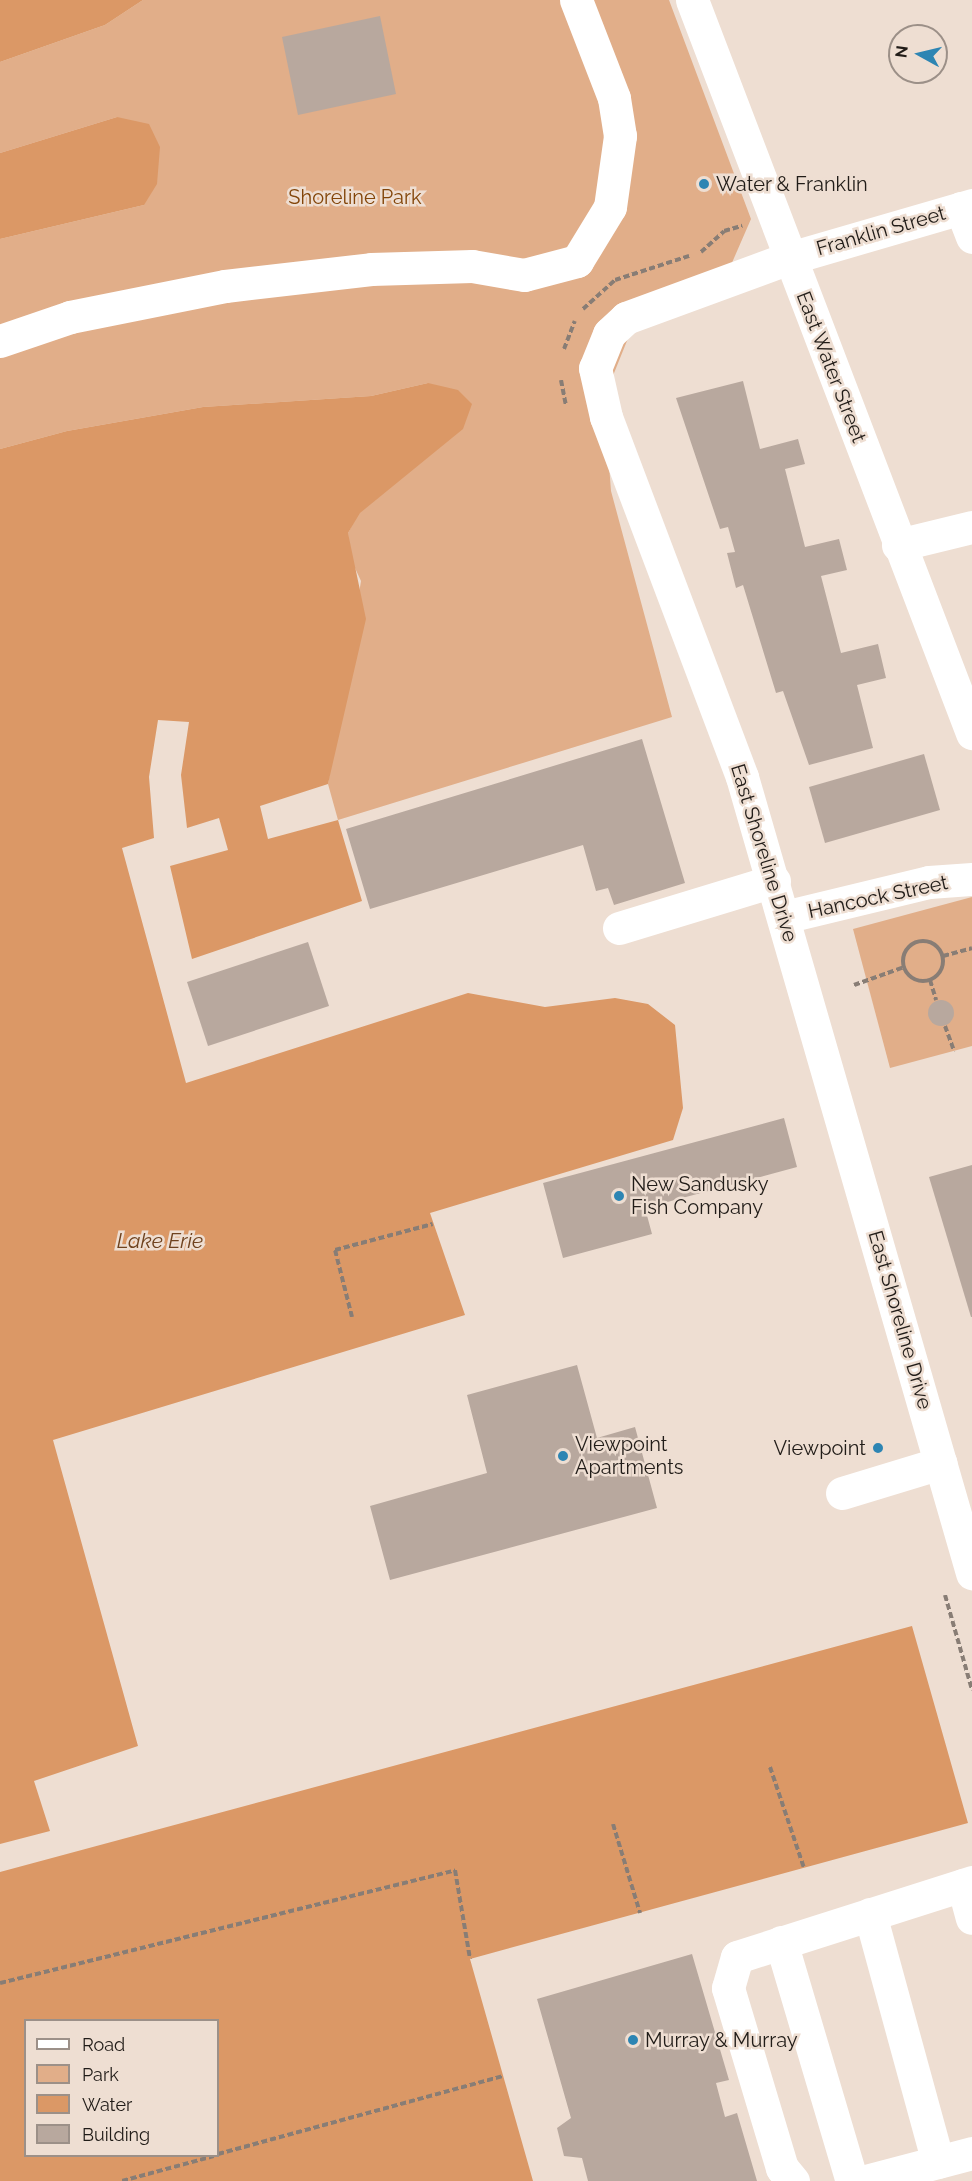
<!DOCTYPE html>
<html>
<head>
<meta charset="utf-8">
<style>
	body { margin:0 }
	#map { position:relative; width:972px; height:2181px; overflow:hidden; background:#eeded2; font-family:Raleway,sans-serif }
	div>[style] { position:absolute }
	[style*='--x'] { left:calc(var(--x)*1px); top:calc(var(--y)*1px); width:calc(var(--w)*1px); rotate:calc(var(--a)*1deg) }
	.green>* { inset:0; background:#e1ae89 }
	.water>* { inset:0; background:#db9866 }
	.building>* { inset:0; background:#b8a89e }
	.round { border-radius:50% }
	.path>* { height:4px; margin-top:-2px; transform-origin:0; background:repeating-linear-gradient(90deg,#887d75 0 6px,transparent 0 9px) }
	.path>.ring { margin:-2px; padding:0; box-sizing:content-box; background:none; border:4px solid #887d75; border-radius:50% }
	.minor>* { height:33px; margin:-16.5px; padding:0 16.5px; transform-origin:16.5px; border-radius:16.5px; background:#fff }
	.dots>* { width:16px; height:16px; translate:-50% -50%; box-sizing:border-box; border:3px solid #eeded2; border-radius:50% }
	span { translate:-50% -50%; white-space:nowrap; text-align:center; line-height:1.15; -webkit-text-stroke:5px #eeded2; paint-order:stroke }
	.poi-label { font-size:20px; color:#211c18 }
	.left { translate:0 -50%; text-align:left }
	.right { translate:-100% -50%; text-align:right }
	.park-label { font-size:20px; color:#834509 }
	.street-label { font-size:20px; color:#211c18 }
	.water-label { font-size:21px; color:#6f421e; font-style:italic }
	.legend { position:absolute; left:24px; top:2019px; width:195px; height:138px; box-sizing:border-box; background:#eeded2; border:2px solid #9c9088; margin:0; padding:8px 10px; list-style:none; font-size:18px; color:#211c18 }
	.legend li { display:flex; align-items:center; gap:12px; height:30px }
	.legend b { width:30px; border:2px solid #9c9088 }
	.north { position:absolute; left:888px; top:24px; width:60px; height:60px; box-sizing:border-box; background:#eeded2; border:2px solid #9c9088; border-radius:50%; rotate:278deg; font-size:16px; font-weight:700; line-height:24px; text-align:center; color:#211c18 }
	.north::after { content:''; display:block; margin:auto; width:21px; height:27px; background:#2d85b3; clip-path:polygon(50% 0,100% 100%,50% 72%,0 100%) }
</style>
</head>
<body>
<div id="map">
	<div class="green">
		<div style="clip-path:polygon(143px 0,669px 0,751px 219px,731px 265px,635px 321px,604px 398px,611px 491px,672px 717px,338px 820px,328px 784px,361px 581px,349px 555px,348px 533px,428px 383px,371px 396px,203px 407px,67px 431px,0 449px,0 239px,144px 205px,117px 117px,0 153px,0 62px,105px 25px)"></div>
		<div style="clip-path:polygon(972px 897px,972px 1046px,890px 1068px,853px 929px)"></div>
	</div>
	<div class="water">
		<div style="clip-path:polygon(0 0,143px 0,105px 25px,0 62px)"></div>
		<div style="clip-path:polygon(117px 117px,149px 124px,160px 147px,157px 184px,144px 205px,0 239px,0 153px)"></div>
		<div style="clip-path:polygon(428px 383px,458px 390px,472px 404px,463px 429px,360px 513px,348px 533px,366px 619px,328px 784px,260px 806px,268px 839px,338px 820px,362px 901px,192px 959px,170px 866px,228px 850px,219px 818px,187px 828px,181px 775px,189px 722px,158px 720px,149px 777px,154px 838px,122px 848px,186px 1083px,468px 993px,545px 1007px,615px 998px,648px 1004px,675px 1025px,683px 1108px,673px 1140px,430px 1213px,465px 1315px,53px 1440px,138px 1746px,34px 1781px,50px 1831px,0 1844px,0 449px,67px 431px,203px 407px,371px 396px)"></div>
		<div style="clip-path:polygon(evenodd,912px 1626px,968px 1823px,470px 1959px,533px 2181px,0 2181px,0 1872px,912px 1626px,218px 2020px,218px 2156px,26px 2156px,26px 2020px,218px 2020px)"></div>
	</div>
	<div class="building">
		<div style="clip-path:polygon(380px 16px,396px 94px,298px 115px,282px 37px)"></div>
		<div style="clip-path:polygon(743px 381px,760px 449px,798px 439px,805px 464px,785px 469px,805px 547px,839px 539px,847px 570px,821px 576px,841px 653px,878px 644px,886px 678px,857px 685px,873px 748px,809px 765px,783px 691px,776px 693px,743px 585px,736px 588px,727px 553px,735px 552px,728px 527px,720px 529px,676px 398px)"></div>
		<div style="clip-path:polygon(642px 739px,685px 883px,614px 905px,608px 888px,596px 891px,583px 845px,370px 909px,346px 829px)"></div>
		<div style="clip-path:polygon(924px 754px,940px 810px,825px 843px,809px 787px)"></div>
		<div style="clip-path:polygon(308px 942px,329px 1006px,208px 1046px,187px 982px)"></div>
		<div class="round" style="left:928px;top:1000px;width:26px;height:26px"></div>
		<div style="clip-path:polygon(784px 1118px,797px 1167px,645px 1208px,652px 1234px,563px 1258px,543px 1183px)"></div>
		<div style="clip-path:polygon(972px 1165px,972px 1317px,971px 1317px,929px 1177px)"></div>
		<div style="clip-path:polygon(577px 1365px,597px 1438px,635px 1427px,657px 1508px,390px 1580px,370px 1506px,487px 1473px,467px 1395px)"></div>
		<div style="clip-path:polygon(692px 1954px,729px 2080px,716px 2083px,725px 2117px,737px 2113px,757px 2181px,588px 2181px,582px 2158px,564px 2156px,557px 2128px,571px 2118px,537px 1999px)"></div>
	</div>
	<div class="path">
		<div style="--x:701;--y:252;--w:31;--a:-42"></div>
		<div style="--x:724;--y:231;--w:19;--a:-16"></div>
		<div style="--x:583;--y:309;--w:43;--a:-42.2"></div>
		<div style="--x:615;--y:280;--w:78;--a:-18"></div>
		<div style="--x:564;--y:349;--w:30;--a:-69"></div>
		<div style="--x:561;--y:380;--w:25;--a:79"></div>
		<div class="ring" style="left:903px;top:941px;width:36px;height:36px"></div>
		<div style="--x:943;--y:956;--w:30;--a:-15"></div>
		<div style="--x:930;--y:980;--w:21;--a:73"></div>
		<div style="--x:854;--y:985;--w:53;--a:-19.8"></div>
		<div style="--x:945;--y:1026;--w:27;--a:70"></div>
		<div style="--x:352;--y:1317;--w:69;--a:-104.2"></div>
		<div style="--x:335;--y:1250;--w:101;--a:-14.9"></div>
		<div style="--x:945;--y:1595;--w:99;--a:74.1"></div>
		<div style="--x:770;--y:1767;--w:107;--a:71.4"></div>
		<div style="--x:613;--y:1824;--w:93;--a:73.1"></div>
		<div style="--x:0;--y:1983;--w:469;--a:-13.9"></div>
		<div style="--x:455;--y:1870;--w:90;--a:80.4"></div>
		<div style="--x:218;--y:2154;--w:295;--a:-15.3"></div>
		<div style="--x:122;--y:2181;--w:95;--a:-15.2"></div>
	</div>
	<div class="minor">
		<div style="--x:692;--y:0;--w:785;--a:69.09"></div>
		<div style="--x:972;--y:205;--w:191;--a:163.8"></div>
		<div style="--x:789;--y:258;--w:174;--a:159.8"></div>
		<div style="--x:626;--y:318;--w:23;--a:137"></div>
		<div style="--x:609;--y:334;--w:37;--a:112"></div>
		<div style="--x:595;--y:368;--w:50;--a:77.3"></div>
		<div style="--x:606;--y:417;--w:385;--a:69.3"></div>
		<div style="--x:742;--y:777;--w:829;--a:73.88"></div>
		<div style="--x:961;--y:208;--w:31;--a:69"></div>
		<div style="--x:0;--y:341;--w:74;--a:-18.9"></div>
		<div style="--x:70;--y:317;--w:158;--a:-11.3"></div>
		<div style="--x:225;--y:286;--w:147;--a:-6.6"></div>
		<div style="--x:371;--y:269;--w:101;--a:-1.7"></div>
		<div style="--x:472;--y:266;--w:53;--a:9.8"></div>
		<div style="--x:524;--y:275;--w:55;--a:-14.8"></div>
		<div style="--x:577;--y:261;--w:63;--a:-58.6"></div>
		<div style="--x:610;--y:207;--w:72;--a:-82"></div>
		<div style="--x:620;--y:136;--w:38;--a:-99"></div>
		<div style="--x:614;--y:98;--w:105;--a:-111.2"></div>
		<div style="--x:898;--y:545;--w:76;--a:-13.7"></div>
		<div style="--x:784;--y:917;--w:149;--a:-13.6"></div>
		<div style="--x:929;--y:882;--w:43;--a:-4"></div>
		<div style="--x:619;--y:928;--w:162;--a:-16.9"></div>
		<div style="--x:842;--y:1493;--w:103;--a:-16.9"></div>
		<div style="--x:963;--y:1885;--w:34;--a:75"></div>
		<div style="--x:870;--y:1914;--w:257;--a:74.7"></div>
		<div style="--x:781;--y:1942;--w:249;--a:73.5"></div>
		<div style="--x:793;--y:2181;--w:17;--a:-130"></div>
		<div style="--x:782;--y:2168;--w:188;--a:-106.7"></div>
		<div style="--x:728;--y:1988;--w:32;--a:-74"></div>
		<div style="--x:737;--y:1957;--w:247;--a:-17.7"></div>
		<div style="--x:866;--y:2181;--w:110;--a:-14.8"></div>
	</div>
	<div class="dots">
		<div style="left:704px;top:184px;background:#2d85b3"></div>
		<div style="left:619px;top:1196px;background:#2d85b3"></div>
		<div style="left:878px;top:1448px;background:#2d85b3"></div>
		<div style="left:563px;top:1456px;background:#2d85b3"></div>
		<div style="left:633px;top:2040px;background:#2d85b3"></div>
	</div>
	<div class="poi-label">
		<span class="left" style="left:716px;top:184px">Water &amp; Franklin</span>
		<span class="left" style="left:631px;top:1196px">New Sandusky<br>Fish Company</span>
		<span class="left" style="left:575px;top:1456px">Viewpoint<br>Apartments</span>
		<span class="right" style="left:866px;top:1448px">Viewpoint</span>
		<span class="left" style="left:645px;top:2040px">Murray &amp; Murray</span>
	</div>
	<div class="park-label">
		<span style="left:355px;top:197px">Shoreline Park</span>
	</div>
	<div class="street-label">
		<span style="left:881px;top:231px;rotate:-16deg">Franklin Street</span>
		<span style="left:831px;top:367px;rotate:69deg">East Water Street</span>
		<span style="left:764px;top:853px;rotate:73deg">East Shoreline Drive</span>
		<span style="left:878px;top:897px;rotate:-12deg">Hancock Street</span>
		<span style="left:900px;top:1320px;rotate:74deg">East Shoreline Drive</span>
	</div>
	<div class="water-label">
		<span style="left:160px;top:1241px">Lake Erie</span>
	</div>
	<ul class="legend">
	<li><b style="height:8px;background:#fff"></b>Road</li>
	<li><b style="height:16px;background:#e1ae89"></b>Park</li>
	<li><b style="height:16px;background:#db9866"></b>Water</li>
	<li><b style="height:16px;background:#b8a89e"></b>Building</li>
	</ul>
	<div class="north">N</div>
</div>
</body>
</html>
